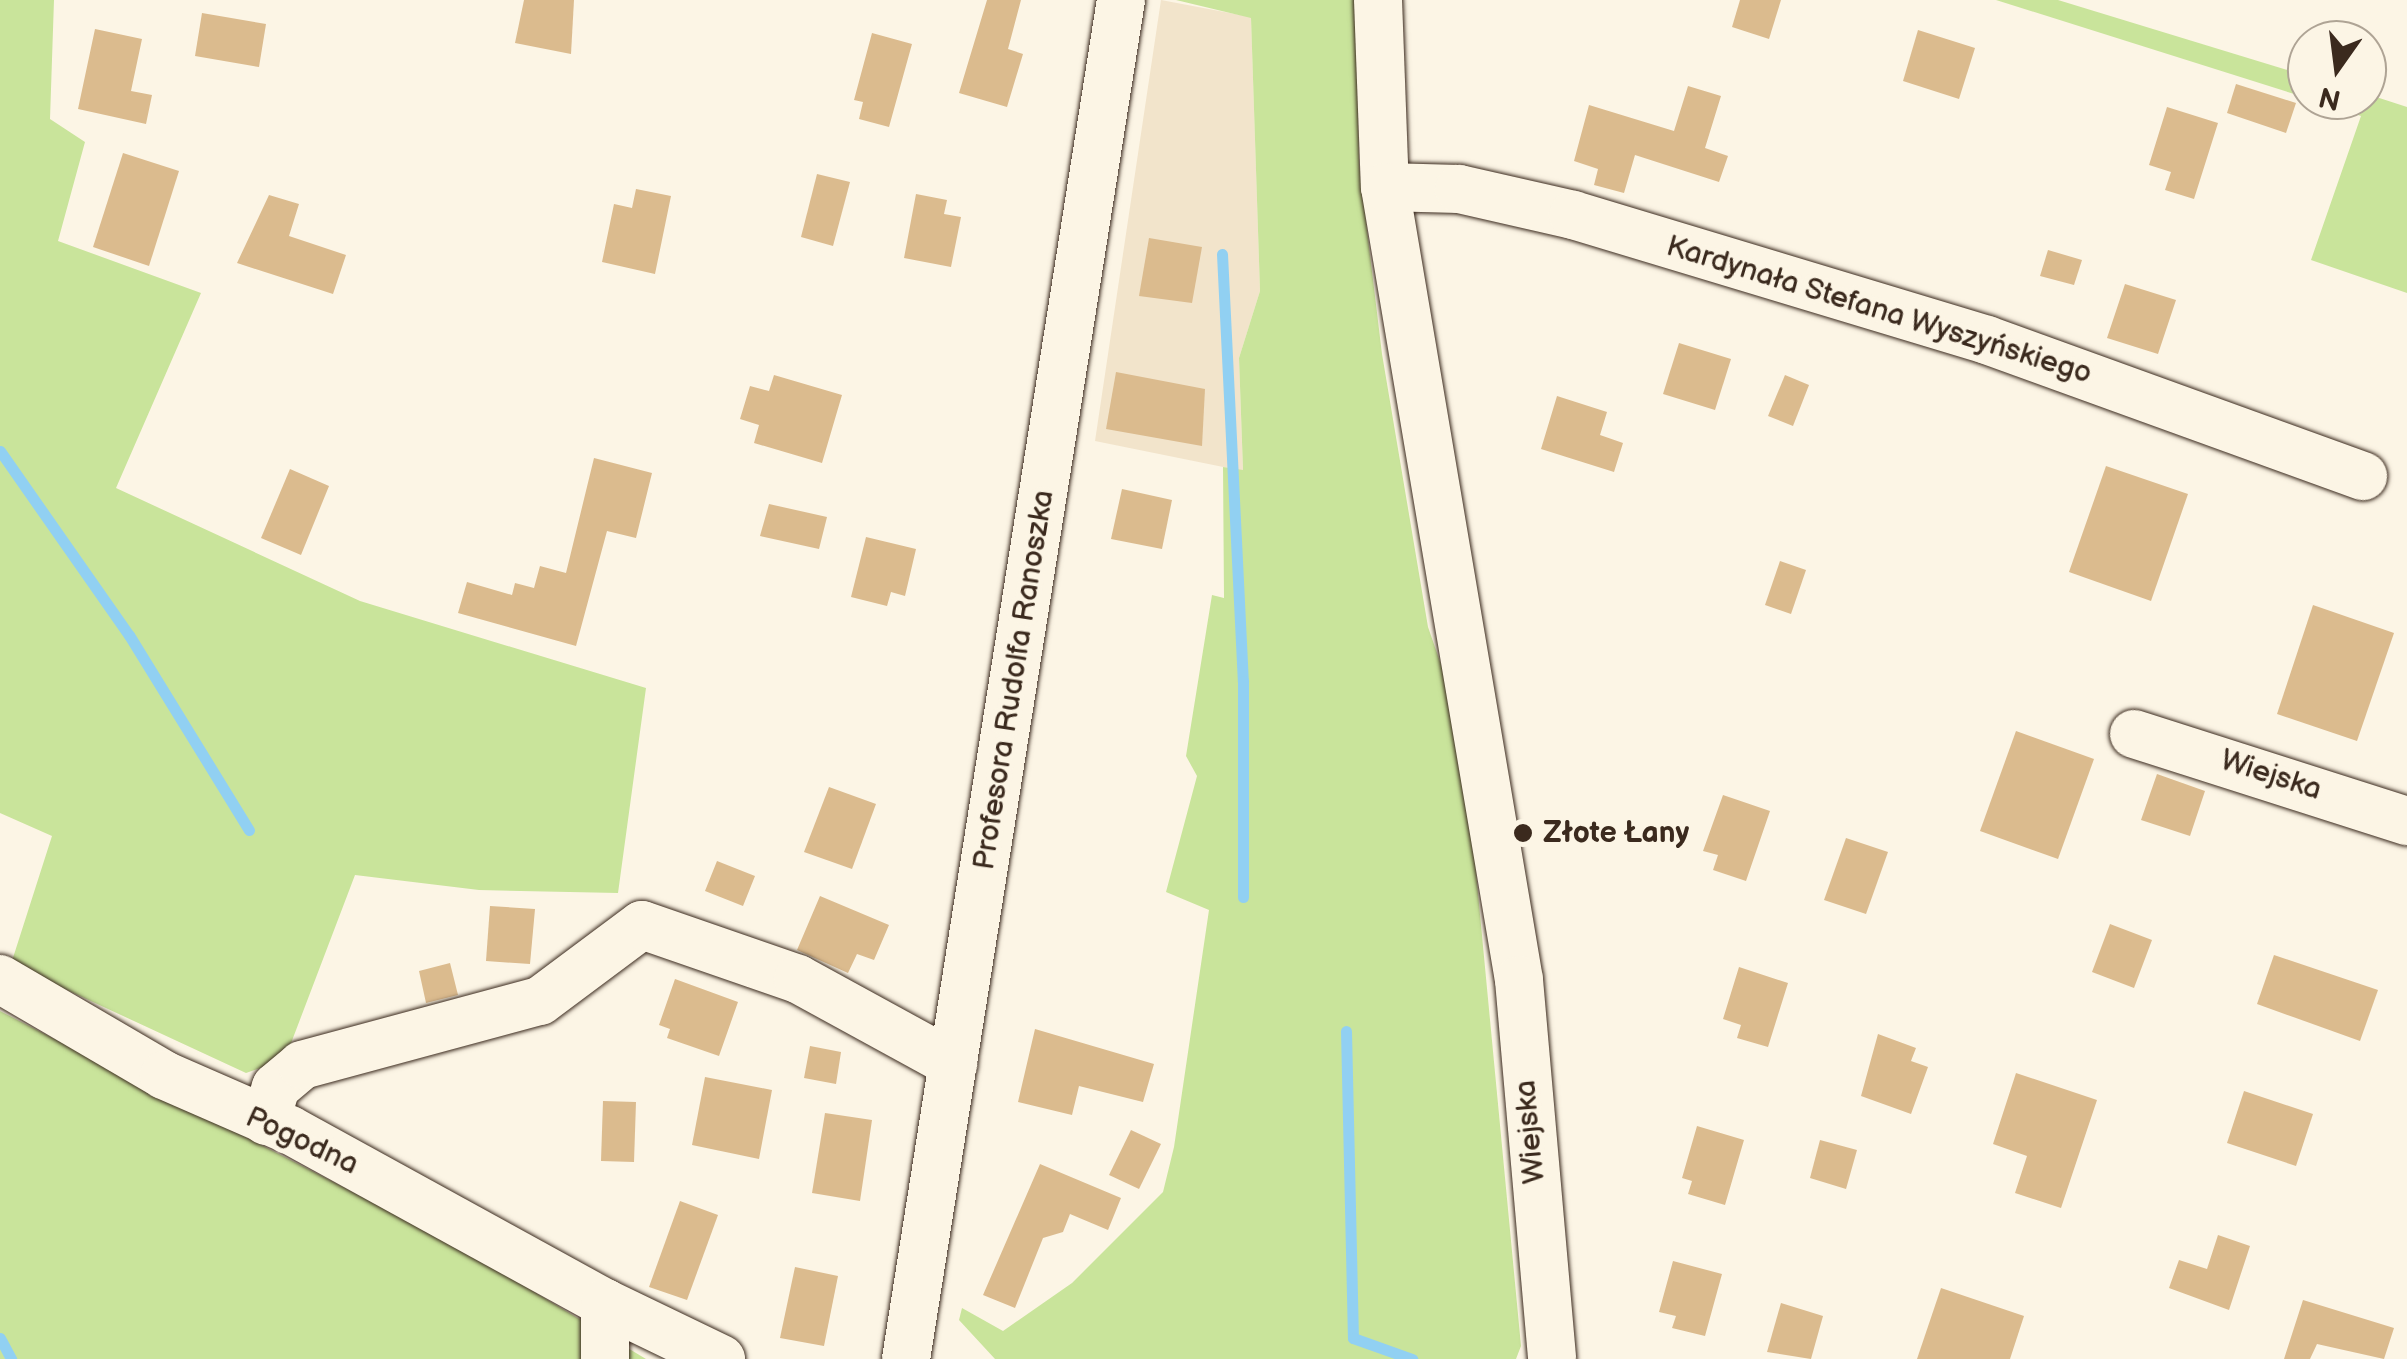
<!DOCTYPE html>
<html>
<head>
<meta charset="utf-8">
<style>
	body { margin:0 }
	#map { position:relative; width:2407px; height:1359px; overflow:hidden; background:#fcf5e5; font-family:"Balsamiq Sans",sans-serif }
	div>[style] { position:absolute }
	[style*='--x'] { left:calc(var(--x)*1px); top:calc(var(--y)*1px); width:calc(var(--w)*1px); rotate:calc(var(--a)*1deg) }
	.built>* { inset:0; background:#f2e4cb }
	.green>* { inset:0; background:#c9e49b }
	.stream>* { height:11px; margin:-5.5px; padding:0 5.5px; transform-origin:5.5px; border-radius:5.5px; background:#91d0f2 }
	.building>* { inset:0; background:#dbbb8e }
	.roads { filter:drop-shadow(0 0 2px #3b2a1e) drop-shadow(0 0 2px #3b2a1e) }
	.minor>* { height:48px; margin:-24px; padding:0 24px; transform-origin:24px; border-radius:24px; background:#fcf5e5 }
	.dots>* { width:28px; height:28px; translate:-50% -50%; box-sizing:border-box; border:5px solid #fcf5e5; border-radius:50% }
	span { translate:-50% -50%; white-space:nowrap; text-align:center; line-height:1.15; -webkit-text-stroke:10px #fcf5e5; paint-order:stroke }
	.street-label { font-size:30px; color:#3b2a1e }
	.poi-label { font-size:30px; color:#3b2a1e; font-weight:700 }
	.left { translate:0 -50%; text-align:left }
	.north { position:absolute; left:2287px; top:20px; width:100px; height:100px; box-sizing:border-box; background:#fcf5e5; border:2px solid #afa495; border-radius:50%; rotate:194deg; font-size:28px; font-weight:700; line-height:40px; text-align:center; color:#3b2a1e }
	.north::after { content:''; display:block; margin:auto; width:35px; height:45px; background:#3b2a1e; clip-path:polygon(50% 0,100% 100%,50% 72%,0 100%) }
</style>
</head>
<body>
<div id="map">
	<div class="built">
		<div style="clip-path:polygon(1161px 0,1251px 17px,1260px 291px,1239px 358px,1243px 471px,1095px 441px)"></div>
	</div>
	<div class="green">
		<div style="clip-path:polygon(0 0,54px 0,50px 119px,85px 142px,58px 241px,201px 293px,116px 488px,360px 601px,646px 688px,618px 893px,479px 890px,355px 875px,285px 1059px,246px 1073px,11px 964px,52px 836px,0 813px)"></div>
		<div style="clip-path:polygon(1176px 0,1357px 0,1359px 164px,1382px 354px,1428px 627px,1462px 725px,1521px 1346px,1516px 1359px,995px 1359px,959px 1320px,962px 1308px,1003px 1331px,1072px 1283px,1163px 1192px,1174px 1147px,1209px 910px,1166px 892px,1197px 776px,1186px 756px,1212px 595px,1224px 598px,1223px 467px,1243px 470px,1239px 358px,1260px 291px,1251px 18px)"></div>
		<div style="clip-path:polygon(1996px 0,2058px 0,2307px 76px,2307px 98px)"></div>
		<div style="clip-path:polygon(2367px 94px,2407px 107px,2407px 293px,2311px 260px,2361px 116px,2313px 100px)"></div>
		<div style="clip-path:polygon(0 1011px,454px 1244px,646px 1359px,0 1359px)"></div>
	</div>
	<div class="stream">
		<div style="--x:1222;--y:254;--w:428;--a:87.2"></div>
		<div style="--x:1243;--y:681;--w:216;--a:90"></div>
		<div style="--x:0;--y:451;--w:225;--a:55"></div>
		<div style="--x:129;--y:635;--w:229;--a:58.4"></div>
		<div style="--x:1346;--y:1031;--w:307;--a:88.7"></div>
		<div style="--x:1353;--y:1338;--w:63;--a:19.6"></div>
		<div style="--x:0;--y:1338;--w:24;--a:62"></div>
	</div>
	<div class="building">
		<div style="clip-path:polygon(524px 0,574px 0,571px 54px,515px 43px)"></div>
		<div style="clip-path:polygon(987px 0,1021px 0,1008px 49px,1023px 54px,1007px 107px,959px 93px)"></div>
		<div style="clip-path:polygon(1740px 0,1781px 0,1769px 39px,1732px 27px)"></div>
		<div style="clip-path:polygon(202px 13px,266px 24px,259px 67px,195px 56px)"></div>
		<div style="clip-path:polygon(95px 29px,142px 39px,131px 91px,152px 95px,146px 124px,78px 109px)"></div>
		<div style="clip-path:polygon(1918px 30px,1975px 48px,1959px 99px,1903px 81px)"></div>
		<div style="clip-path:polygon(872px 33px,912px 44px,889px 127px,859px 119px,863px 102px,854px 100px)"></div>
		<div style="clip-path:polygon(2236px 84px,2296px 103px,2286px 133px,2227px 113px)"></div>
		<div style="clip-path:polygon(1688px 86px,1721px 96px,1705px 148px,1728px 156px,1719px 182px,1635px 155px,1624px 193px,1594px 185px,1598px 169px,1574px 161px,1589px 105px,1674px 131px)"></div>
		<div style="clip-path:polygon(2167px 107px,2218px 123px,2194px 199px,2165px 190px,2171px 172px,2149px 165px)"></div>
		<div style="clip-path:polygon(123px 153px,179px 171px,149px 266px,93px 247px)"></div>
		<div style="clip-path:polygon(817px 174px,850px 182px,833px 246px,801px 237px)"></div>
		<div style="clip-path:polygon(636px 189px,671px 196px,655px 274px,602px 262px,614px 204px,632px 208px)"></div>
		<div style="clip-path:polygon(916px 194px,947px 200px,944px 214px,961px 217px,951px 267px,904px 258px)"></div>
		<div style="clip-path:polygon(269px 195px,299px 204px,289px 236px,346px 255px,333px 294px,237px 263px)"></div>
		<div style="clip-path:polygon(1149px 238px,1202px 247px,1192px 303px,1139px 296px)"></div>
		<div style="clip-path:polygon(2048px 250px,2082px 260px,2074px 285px,2040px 276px)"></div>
		<div style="clip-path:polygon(2125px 284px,2176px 300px,2158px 354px,2107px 338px)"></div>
		<div style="clip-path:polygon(1679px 343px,1731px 359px,1715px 410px,1663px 394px)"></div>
		<div style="clip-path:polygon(1116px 372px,1205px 389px,1202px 446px,1106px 429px)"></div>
		<div style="clip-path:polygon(774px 375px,842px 395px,822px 463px,754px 443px,759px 425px,740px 419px,750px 386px,769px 391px)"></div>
		<div style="clip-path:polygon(1785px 375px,1809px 385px,1793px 426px,1768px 416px)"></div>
		<div style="clip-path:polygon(1557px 396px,1607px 412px,1600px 435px,1623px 443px,1614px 472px,1541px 449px)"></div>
		<div style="clip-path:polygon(594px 458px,652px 473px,636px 538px,607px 531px,576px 646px,458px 613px,467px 582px,512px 595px,515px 583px,534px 588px,540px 566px,566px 573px)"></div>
		<div style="clip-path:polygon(2106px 466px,2188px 494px,2151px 601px,2069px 572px)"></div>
		<div style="clip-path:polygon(290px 469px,329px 486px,301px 555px,261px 538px)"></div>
		<div style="clip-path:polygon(1122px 489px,1172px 500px,1162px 549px,1111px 539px)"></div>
		<div style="clip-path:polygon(769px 504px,827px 517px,819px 549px,760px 536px)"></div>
		<div style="clip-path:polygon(866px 537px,916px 549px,905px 596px,891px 592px,887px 606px,851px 597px)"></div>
		<div style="clip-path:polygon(1780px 561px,1806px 570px,1791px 614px,1765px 605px)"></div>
		<div style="clip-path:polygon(2313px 605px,2394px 633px,2357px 741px,2277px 714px)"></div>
		<div style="clip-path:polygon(2016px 731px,2094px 759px,2058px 859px,1980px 831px)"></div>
		<div style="clip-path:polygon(2157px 774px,2205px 791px,2190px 836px,2141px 820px)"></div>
		<div style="clip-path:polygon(829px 787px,876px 804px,852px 869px,804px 852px)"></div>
		<div style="clip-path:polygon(1723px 795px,1770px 811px,1746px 881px,1713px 870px,1718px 855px,1703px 851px)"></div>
		<div style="clip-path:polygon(1846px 838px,1888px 852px,1866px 914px,1824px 900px)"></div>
		<div style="clip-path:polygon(717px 861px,755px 876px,743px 906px,705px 891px)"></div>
		<div style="clip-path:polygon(820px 896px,889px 925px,874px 960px,857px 954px,848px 973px,797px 950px)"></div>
		<div style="clip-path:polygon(490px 906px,535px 909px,530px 964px,486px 961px)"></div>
		<div style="clip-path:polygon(2110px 924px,2152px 940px,2134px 988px,2092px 972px)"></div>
		<div style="clip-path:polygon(2274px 955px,2378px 990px,2360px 1041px,2257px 1004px)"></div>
		<div style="clip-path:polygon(450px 963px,458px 995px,426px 1003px,419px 971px)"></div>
		<div style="clip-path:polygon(1739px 967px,1788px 983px,1768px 1047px,1737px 1038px,1741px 1025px,1723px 1019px)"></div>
		<div style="clip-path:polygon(675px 979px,738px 1002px,719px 1056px,667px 1038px,670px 1029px,659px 1025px)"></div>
		<div style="clip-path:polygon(1035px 1029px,1154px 1064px,1143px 1102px,1079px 1086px,1072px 1115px,1018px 1102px)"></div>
		<div style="clip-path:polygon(1878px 1034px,1916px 1048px,1911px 1061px,1928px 1067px,1911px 1114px,1861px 1096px)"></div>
		<div style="clip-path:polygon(810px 1046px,841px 1052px,836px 1084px,804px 1078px)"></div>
		<div style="clip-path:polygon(2016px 1073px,2097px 1100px,2061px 1208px,2015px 1193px,2027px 1156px,1993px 1144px)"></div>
		<div style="clip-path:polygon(705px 1077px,772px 1090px,759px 1159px,692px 1145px)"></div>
		<div style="clip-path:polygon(2244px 1091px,2313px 1114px,2296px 1166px,2227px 1143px)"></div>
		<div style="clip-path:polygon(603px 1101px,636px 1102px,634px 1162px,601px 1161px)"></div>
		<div style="clip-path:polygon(825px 1113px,872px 1120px,860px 1201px,812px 1193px)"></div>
		<div style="clip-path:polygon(1697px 1126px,1744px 1140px,1725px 1205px,1688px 1194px,1692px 1181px,1682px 1178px)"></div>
		<div style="clip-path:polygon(1131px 1130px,1161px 1144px,1139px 1189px,1109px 1175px)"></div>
		<div style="clip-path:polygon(1820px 1140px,1857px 1150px,1846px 1189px,1810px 1178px)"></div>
		<div style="clip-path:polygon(1040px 1164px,1121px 1198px,1108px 1230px,1070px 1214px,1063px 1232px,1043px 1238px,1015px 1308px,983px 1295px)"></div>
		<div style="clip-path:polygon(680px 1201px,718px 1215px,687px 1300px,649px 1287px)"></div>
		<div style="clip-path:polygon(2218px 1235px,2250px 1246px,2229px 1310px,2169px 1288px,2179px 1260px,2207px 1269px)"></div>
		<div style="clip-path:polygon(1673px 1261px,1722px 1274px,1705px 1336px,1672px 1328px,1676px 1316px,1659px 1312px)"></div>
		<div style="clip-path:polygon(795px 1267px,838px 1276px,824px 1346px,780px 1338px)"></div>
		<div style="clip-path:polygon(1941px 1288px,2024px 1316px,2010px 1359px,1917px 1359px)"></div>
		<div style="clip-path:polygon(2303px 1300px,2394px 1328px,2384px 1359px,2317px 1344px,2310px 1359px,2284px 1359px)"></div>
		<div style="clip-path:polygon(1781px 1303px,1823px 1316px,1811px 1359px,1767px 1352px)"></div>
	</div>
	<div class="roads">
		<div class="minor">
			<div style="--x:1378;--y:0;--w:187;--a:87.9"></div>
			<div style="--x:1385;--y:187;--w:804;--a:80.41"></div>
			<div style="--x:1519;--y:980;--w:380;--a:85"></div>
			<div style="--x:1385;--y:187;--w:74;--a:1.5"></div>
			<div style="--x:1459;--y:189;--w:117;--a:12.8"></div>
			<div style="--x:1573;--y:215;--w:432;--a:16.8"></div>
			<div style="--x:1987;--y:340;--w:400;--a:19.9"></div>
			<div style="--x:2134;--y:734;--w:287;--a:17.7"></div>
			<div style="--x:0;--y:979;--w:190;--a:30.3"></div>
			<div style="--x:164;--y:1075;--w:137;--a:23.6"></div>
			<div style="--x:290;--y:1130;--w:359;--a:28.8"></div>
			<div style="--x:605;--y:1303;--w:56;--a:90"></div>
			<div style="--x:266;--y:1121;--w:35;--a:-74"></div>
			<div style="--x:276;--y:1087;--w:34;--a:-40"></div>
			<div style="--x:302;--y:1065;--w:246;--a:-15.1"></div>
			<div style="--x:540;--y:1001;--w:127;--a:-36.7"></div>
			<div style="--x:642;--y:925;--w:165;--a:19.1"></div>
			<div style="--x:798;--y:979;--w:177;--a:28.7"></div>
			<div style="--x:605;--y:1303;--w:129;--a:25.8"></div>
			<div style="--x:906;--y:1359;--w:1376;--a:-81.01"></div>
		</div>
	</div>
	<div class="dots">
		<div style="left:1523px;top:833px;background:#3b2a1e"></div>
	</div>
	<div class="street-label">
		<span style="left:1879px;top:310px;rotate:17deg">Kardynała Stefana Wyszyńskiego</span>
		<span style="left:1014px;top:680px;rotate:-81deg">Profesora Rudolfa Ranoszka</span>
		<span style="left:2271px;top:775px;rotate:18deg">Wiejska</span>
		<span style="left:1530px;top:1132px;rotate:-95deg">Wiejska</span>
		<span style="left:302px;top:1141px;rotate:25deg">Pogodna</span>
	</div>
	<div class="poi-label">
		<span class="left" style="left:1543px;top:833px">Złote Łany</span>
	</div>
	<div class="north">N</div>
</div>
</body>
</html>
